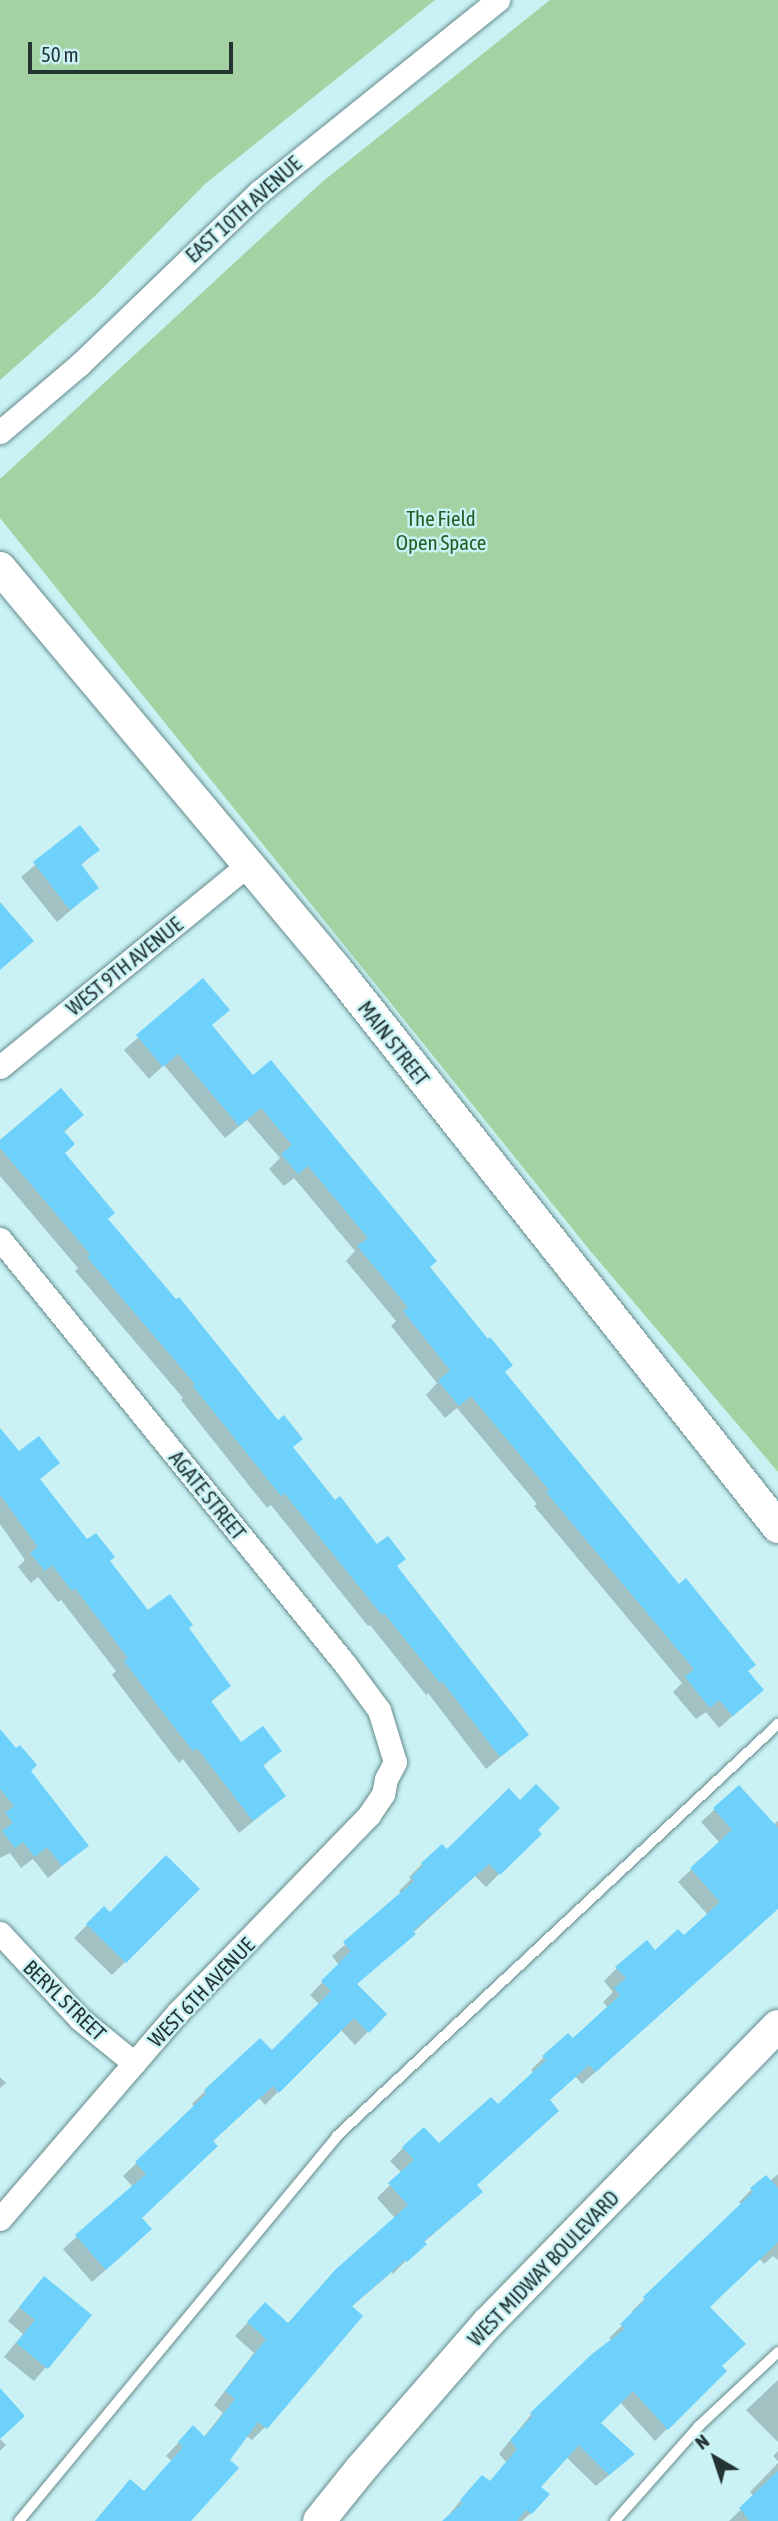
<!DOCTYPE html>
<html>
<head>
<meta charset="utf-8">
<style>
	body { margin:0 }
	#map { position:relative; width:778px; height:2521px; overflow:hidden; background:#caf2f4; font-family:"Asap Condensed",sans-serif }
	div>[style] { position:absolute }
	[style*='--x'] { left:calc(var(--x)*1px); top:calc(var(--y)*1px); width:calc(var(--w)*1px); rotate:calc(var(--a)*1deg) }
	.green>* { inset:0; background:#a4d2a3 }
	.shadow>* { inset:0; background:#0003 }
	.building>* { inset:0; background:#6dd1fc }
	.roads { filter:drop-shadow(0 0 2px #658a8c) drop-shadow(0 0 2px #658a8c) }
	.lane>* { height:10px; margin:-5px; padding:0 5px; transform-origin:5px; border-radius:5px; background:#fff }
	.street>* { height:23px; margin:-11.5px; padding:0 11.5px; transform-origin:11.5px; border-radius:11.5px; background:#fff }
	.secondary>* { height:32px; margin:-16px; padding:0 16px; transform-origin:16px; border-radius:16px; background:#fff }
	span { translate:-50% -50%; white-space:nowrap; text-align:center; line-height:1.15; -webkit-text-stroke:5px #caf2f4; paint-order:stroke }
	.street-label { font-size:21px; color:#243435 }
	.park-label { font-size:21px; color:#1f5f23 }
	.north { position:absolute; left:680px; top:2423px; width:70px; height:70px; -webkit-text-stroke:5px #caf2f4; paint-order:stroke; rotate:321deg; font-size:19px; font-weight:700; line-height:28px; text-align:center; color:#243435 }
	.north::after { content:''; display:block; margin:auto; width:24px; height:32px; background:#243435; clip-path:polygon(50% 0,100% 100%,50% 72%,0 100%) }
	.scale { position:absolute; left:28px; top:42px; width:205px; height:32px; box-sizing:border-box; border:4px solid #243435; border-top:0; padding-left:9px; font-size:21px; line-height:24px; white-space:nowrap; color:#243435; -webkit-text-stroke:5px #caf2f4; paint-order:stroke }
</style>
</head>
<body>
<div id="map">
	<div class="green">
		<div style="clip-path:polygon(0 0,435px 0,205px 184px,96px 295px,0 380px)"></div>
		<div style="clip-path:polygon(550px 0,778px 0,778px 1472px,592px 1253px,0 518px,0 479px,322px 182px)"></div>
	</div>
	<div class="shadow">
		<div style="clip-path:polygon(80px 827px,97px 850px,80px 866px,97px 888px,57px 922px,21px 877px)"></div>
		<div style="clip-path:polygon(203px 980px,210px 1026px,252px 1077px,428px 1267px,503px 1372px,762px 1690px,719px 1728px,706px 1712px,696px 1719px,673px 1692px,682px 1683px,534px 1506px,537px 1504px,457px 1408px,445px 1418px,426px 1395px,437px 1383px,391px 1326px,396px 1321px,346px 1261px,355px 1251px,294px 1178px,284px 1186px,269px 1169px,280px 1158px,247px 1120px,225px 1138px,164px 1065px,149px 1079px,124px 1050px)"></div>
		<div style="clip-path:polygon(82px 1115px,63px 1133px,63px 1154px,106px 1220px,527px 1735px,486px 1769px,428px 1693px,426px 1695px,370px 1625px,368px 1626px,271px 1505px,267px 1508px,181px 1400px,183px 1398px,75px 1271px,78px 1268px,0 1176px,0 1142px)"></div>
		<div style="clip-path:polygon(0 1431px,18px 1454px,58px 1463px,39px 1480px,87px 1542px,108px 1561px,148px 1613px,187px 1629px,229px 1686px,210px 1703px,241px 1745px,280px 1751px,262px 1767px,284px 1796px,239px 1833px,183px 1759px,179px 1763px,112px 1675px,116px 1671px,61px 1600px,58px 1602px,38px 1577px,31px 1583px,18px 1567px,25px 1560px,0 1524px)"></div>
		<div style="clip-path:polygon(0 1732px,86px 1846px,48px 1878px,33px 1859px,21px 1868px,10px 1853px,0 1858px)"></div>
		<div style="clip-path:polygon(739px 1787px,773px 1825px,778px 1821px,778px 1903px,760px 1925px,582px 2084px,575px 2076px,548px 2101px,475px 2185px,468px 2204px,423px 2243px,393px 2274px,392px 2272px,351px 2307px,265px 2427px,252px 2440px,246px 2436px,228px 2460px,191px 2521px,95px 2521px,143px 2493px,172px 2461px,166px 2456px,180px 2441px,203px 2438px,223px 2413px,214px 2405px,254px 2353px,235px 2336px,252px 2318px,287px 2324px,395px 2218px,377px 2198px,402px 2173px,390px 2161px,403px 2148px,439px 2145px,498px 2107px,534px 2074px,531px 2070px,544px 2057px,573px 2040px,608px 2008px,603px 2002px,613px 1992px,604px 1981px,617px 1968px,683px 1937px,708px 1915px,678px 1882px,720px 1843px,701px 1822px)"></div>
		<div style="clip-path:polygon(536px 1830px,539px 1834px,486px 1887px,475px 1876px,356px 1985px,385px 2014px,355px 2045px,340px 2029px,265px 2105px,259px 2098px,212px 2142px,140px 2218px,137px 2242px,92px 2282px,63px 2249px,133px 2187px,123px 2176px,195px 2107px,192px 2104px,205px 2091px,260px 2040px,272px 2053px,320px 2005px,310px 1995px,339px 1965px,332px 1956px,402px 1894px,399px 1891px,411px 1879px,409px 1877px,422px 1864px,447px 1852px)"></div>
		<div style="clip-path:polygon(197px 1889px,112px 1975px,74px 1938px,104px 1908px,110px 1914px)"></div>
		<div style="clip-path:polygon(0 2077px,6px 2083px,0 2088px)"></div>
		<div style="clip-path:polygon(778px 2174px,778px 2260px,773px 2256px,764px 2264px,759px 2258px,708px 2307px,720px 2366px,724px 2371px,655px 2441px,620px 2402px,598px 2423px,620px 2466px,596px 2486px,566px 2457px,539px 2487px,531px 2513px,522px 2521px,444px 2521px,470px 2489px,489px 2483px,506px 2462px,499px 2454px,533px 2412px,612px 2341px,609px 2338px,634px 2314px,632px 2311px,742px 2205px,739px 2202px,751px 2190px,766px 2177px,770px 2181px)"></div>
		<div style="clip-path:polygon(32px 2292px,90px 2315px,34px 2381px,4px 2357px,23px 2334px,8px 2321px)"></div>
		<div style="clip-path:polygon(778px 2380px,778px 2442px,746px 2410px)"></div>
		<div style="clip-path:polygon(0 2439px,6px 2445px,0 2451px)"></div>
		<div style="clip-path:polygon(778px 2451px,778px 2461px,773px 2456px)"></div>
		<div style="clip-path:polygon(778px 2463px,778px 2521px,729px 2521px,754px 2497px,750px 2492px)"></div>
	</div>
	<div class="building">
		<div style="clip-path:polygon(80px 825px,100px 850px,81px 864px,99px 888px,70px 910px,33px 862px)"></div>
		<div style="clip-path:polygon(0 902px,34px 941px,0 970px)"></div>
		<div style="clip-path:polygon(203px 978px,230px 1010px,212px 1025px,253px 1075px,271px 1060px,437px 1261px,430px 1267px,488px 1339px,490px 1337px,513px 1365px,505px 1372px,679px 1584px,686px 1578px,756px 1665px,748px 1671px,764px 1690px,733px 1716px,719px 1700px,710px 1708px,685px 1677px,694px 1669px,546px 1492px,549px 1490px,471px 1396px,459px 1406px,438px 1381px,450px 1370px,403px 1311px,408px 1307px,357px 1246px,368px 1238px,308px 1166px,298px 1174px,281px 1154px,292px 1145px,261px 1108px,239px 1126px,178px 1054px,163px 1067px,136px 1035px)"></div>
		<div style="clip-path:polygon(61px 1088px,84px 1115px,64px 1131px,75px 1144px,65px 1153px,115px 1213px,108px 1219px,176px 1299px,179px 1297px,278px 1420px,284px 1415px,303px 1439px,293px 1447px,335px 1500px,340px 1496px,377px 1544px,388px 1536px,406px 1559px,397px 1566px,529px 1735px,500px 1757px,442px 1681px,440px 1683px,384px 1613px,382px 1615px,284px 1493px,281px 1496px,193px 1386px,195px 1384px,87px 1257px,90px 1254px,0 1148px,0 1140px)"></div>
		<div style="clip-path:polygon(0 1428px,19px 1451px,39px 1436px,60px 1463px,40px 1479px,87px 1539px,96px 1533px,115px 1557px,110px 1561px,148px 1610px,170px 1594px,193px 1625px,189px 1628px,231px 1686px,211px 1701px,241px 1742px,263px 1726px,282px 1751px,263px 1765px,286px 1796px,253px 1821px,197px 1748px,193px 1751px,158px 1706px,124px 1661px,128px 1658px,75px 1588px,72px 1591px,52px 1565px,45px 1571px,30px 1553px,38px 1547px,0 1495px)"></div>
		<div style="clip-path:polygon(0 1729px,16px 1748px,20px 1745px,37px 1765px,31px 1771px,89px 1846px,62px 1866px,47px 1847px,35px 1857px,23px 1842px,15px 1848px,2px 1831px,13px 1823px,5px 1813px,14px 1806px,0 1789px)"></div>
		<div style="clip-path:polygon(536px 1784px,560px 1808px,538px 1830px,542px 1834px,500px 1875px,489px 1864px,413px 1931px,416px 1934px,357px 1984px,387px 2014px,369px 2033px,354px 2018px,279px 2093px,273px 2086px,213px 2141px,218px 2146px,142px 2218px,152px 2229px,106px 2270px,75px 2235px,146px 2174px,135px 2162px,207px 2093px,204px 2090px,260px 2038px,272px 2050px,331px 1991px,321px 1981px,351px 1951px,343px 1942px,414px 1881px,411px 1877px,423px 1866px,421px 1863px,442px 1844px,447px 1849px,509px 1788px,520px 1800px)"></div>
		<div style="clip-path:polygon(739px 1785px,778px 1828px,778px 1909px,596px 2072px,589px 2065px,550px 2100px,559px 2111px,477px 2185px,483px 2192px,424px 2241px,427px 2244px,407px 2262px,405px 2260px,352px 2306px,363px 2316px,267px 2429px,258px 2422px,230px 2460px,239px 2468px,191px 2521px,95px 2521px,130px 2479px,144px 2491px,183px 2447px,178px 2442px,193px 2425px,205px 2437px,235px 2399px,225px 2391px,266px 2339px,247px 2322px,265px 2302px,288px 2323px,336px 2269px,408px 2205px,388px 2183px,414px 2160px,402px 2147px,424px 2127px,439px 2143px,491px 2097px,498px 2104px,546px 2060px,542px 2056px,568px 2033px,573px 2038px,620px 1995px,614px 1988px,626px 1978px,615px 1967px,647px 1940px,655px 1950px,678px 1929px,684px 1935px,720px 1902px,690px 1868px,732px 1830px,713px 1808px)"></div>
		<div style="clip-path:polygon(166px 1855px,200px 1889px,126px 1963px,86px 1924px,104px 1906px,110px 1912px)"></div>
		<div style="clip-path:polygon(766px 2175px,778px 2188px,778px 2242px,710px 2307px,746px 2344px,722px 2366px,727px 2371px,668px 2430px,633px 2391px,601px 2423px,635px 2454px,609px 2475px,579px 2445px,541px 2487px,550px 2494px,532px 2514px,526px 2510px,517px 2521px,442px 2521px,463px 2503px,460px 2500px,482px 2475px,490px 2481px,517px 2449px,510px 2440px,533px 2416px,530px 2413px,592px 2354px,625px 2329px,620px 2324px,645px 2300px,643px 2297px,753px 2192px,750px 2188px)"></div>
		<div style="clip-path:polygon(44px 2276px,92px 2315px,48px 2369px,16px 2343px,35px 2320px,19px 2307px)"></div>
		<div style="clip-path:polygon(0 2388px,25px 2416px,0 2439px)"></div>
		<div style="clip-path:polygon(778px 2471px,778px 2521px,750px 2521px,739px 2508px)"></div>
	</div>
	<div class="roads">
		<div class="lane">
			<div style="--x:19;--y:2521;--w:499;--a:-50.4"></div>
			<div style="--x:337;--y:2136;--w:604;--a:-43.05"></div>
			<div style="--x:615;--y:2521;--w:127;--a:-48.5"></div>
			<div style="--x:699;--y:2426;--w:108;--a:-43.1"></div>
		</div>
		<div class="street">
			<div style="--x:0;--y:432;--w:104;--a:-40.3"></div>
			<div style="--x:79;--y:365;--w:250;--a:-43.9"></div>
			<div style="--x:259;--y:192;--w:307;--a:-38.8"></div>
			<div style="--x:0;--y:1067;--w:320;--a:-39.2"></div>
			<div style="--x:0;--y:1239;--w:547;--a:50.93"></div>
			<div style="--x:345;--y:1664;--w:57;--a:53.5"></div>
			<div style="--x:379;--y:1710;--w:54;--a:72.9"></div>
			<div style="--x:395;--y:1762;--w:19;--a:118"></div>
			<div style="--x:386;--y:1779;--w:15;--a:101"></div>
			<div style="--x:383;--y:1794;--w:25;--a:124"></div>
			<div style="--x:369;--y:1815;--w:274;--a:134.1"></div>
			<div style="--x:178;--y:2012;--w:273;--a:130.7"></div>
			<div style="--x:0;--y:1933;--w:117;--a:47.1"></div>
			<div style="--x:80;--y:2019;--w:70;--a:39.2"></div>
		</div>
		<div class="secondary">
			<div style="--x:0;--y:568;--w:523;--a:50.04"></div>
			<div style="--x:336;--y:969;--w:712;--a:51.62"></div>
			<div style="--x:319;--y:2521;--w:65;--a:-51.2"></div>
			<div style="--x:360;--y:2470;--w:195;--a:-49"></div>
			<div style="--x:488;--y:2323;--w:415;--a:-45.7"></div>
		</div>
	</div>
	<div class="street-label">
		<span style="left:243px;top:209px;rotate:-42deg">EAST 10TH AVENUE</span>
		<span style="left:124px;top:966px;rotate:-39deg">WEST 9TH AVENUE</span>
		<span style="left:394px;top:1043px;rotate:52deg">MAIN STREET</span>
		<span style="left:208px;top:1495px;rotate:51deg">AGATE STREET</span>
		<span style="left:201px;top:1992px;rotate:-46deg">WEST 6TH AVENUE</span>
		<span style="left:65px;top:2000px;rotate:44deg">BERYL STREET</span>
		<span style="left:543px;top:2268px;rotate:-46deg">WEST MIDWAY BOULEVARD</span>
	</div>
	<div class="park-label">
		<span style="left:441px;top:530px">The Field<br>Open Space</span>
	</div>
	<div class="north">N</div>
	<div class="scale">50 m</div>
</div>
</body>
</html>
